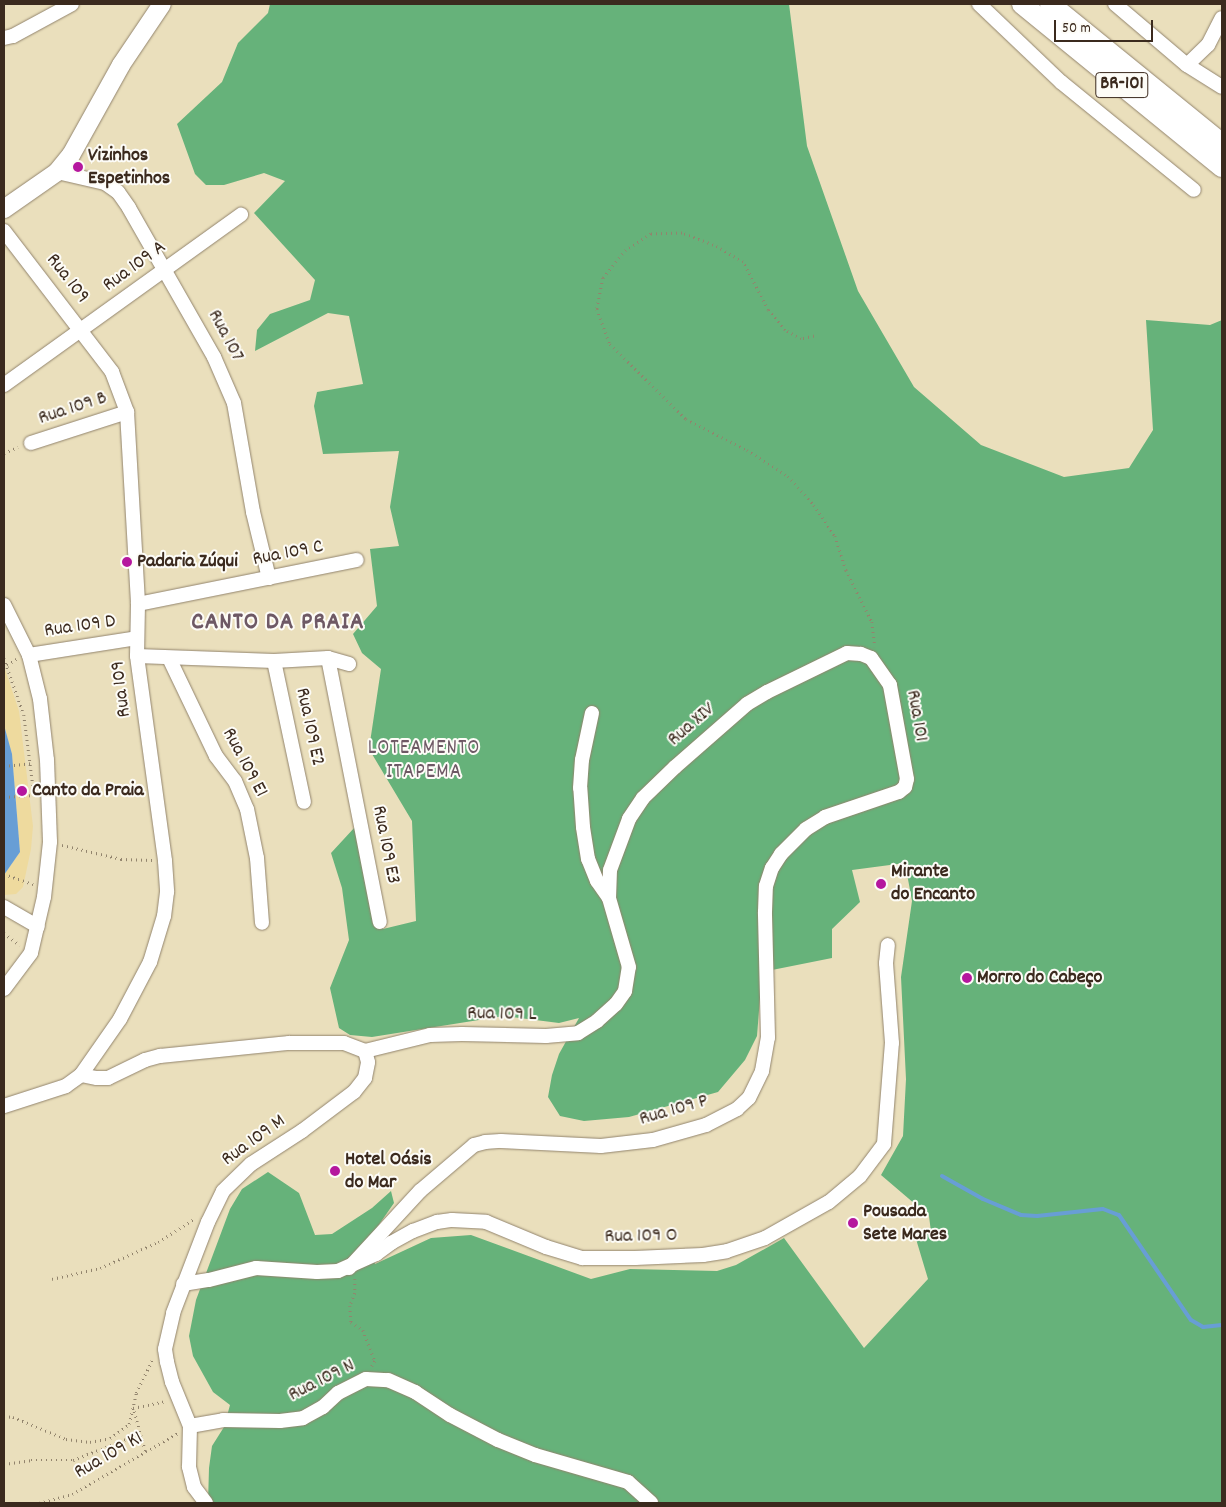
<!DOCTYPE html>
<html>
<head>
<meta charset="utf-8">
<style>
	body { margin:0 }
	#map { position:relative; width:1226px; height:1507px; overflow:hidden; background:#eadfbc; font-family:Dekko,sans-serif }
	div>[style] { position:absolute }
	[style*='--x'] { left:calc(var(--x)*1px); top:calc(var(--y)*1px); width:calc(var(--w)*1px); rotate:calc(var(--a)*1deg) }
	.forest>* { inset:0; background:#66b27a }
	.sand>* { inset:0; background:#eeda9e }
	.water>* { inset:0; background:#689ed5 }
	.stream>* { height:4px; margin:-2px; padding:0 2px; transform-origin:2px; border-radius:2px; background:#689ed5 }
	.path>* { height:2.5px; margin-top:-1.25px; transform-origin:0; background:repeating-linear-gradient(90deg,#92846d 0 1px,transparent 0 5px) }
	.roads { filter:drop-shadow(0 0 1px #92846d) drop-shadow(0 0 1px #92846d) }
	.minor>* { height:14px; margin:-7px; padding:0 7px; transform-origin:7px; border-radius:7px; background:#fff }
	.major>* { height:18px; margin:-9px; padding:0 9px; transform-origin:9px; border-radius:9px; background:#fff }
	.highway>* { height:20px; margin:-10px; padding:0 10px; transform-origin:10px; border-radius:10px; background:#fff }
	.dots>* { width:14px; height:14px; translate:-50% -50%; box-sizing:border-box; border:2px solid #fdfcf7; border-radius:50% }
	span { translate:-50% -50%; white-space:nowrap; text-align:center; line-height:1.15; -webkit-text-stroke:4px #fdfcf7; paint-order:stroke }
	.shield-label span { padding:1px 4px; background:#fdfcf7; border:1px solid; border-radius:4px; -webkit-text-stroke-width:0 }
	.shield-label { font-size:19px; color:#3b2a1e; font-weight:700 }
	.poi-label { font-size:20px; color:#3b2a1e; font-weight:700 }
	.left { translate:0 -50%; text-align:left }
	.street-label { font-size:20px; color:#3b2a1e }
	.neighbourhood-label { font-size:21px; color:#6e5965; letter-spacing:1px }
	.district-label { font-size:25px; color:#6e5965; font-weight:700; letter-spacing:1px }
	.frame { position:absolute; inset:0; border:5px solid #3b2a1e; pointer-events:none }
	.scale { position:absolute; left:1054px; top:20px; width:99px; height:22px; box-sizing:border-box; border:2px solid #3b2a1e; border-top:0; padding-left:6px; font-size:15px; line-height:18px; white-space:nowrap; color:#3b2a1e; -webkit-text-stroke:4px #fdfcf7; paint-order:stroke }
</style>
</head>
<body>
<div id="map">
	<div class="forest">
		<div style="clip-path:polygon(270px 4px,789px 4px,807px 146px,858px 291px,914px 387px,981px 445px,1064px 477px,1129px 468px,1153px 430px,1146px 320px,1210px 325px,1222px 320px,1222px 1503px,208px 1503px,209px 1468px,212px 1446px,224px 1427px,230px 1405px,213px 1392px,193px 1356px,189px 1336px,196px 1300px,230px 1209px,242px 1189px,268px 1172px,299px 1193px,315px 1235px,332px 1234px,372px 1208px,391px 1191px,394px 1203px,369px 1239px,375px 1264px,431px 1238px,471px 1235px,591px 1279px,630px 1269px,717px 1271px,736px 1265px,784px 1238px,864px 1348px,928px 1279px,916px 1239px,931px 1232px,929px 1216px,881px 1175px,903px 1136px,906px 1079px,901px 977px,912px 901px,905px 863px,852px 870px,860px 902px,832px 929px,832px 958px,762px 972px,757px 1036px,745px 1060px,718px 1092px,629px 1117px,584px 1121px,560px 1116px,548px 1097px,552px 1075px,559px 1054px,579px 1018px,559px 1023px,504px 1016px,372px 1037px,350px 1035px,339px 1028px,330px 988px,349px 940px,342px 888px,331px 853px,355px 827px,369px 900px,383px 929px,416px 921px,412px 821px,369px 749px,381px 669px,362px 653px,353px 634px,377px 606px,370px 549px,399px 546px,390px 507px,399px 451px,323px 454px,314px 406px,317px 392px,363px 384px,349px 316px,328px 313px,255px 351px,257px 330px,270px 314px,310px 300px,315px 280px,254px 213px,285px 181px,264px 173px,224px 185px,206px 185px,195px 174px,177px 124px,222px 82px,238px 43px,268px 13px)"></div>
	</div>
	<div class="sand">
		<div style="clip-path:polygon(4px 666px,19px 711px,33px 826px,31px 849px,23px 887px,16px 894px,4px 895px,4px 875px,20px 852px,12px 754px,4px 725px)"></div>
	</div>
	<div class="water">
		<div style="clip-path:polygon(4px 725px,12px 754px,20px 852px,4px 875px)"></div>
	</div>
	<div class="stream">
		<div style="--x:942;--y:1176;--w:47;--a:29.3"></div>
		<div style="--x:983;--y:1199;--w:41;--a:22.8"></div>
		<div style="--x:1021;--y:1215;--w:16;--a:4"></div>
		<div style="--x:1037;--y:1216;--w:66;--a:-6.1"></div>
		<div style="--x:1103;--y:1209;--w:17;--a:21"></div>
		<div style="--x:1119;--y:1215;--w:127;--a:55.6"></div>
		<div style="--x:1191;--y:1320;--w:14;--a:30"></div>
		<div style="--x:1203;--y:1327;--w:19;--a:-6"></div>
	</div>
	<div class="path">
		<div style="--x:814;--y:336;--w:13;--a:167"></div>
		<div style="--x:801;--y:339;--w:18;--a:-151"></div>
		<div style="--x:785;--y:330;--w:26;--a:-130"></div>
		<div style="--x:768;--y:310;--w:54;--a:-117.5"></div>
		<div style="--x:743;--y:262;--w:34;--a:-150"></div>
		<div style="--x:713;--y:245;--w:33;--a:-159"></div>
		<div style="--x:682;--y:233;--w:31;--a:178"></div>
		<div style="--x:651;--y:234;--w:30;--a:147"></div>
		<div style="--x:626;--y:250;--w:36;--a:129"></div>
		<div style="--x:603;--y:278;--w:32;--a:101"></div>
		<div style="--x:597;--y:309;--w:37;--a:70"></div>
		<div style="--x:610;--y:344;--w:107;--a:44.6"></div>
		<div style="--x:686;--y:419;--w:68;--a:26.9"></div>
		<div style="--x:747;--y:450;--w:49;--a:32.4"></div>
		<div style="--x:788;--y:476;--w:39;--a:48"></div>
		<div style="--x:814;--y:505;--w:37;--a:56"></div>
		<div style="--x:835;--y:536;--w:36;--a:72"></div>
		<div style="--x:846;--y:570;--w:58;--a:63.4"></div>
		<div style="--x:872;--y:622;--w:25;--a:83"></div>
		<div style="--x:4;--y:453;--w:15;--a:-23"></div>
		<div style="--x:4;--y:658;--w:60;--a:70.7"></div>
		<div style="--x:24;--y:715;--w:71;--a:82.7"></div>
		<div style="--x:7;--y:665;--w:11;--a:-34"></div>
		<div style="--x:4;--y:766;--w:27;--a:-6"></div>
		<div style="--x:4;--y:797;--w:30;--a:-4"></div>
		<div style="--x:62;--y:845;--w:61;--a:13.3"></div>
		<div style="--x:121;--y:859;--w:31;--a:2"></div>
		<div style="--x:4;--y:874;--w:31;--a:19"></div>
		<div style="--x:4;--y:933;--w:20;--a:37"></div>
		<div style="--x:52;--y:1279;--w:49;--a:-12.9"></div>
		<div style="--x:100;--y:1268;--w:64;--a:-24.1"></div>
		<div style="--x:158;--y:1242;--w:43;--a:-32.6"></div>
		<div style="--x:355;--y:1279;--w:14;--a:90"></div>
		<div style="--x:355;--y:1293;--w:14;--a:111"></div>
		<div style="--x:350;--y:1306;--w:16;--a:86"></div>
		<div style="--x:351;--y:1322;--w:14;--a:34"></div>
		<div style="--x:363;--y:1330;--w:33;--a:69"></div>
		<div style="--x:375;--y:1361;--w:6;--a:121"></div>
		<div style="--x:4;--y:1416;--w:9;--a:6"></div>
		<div style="--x:13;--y:1417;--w:57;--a:22.5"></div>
		<div style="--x:66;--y:1439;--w:24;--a:7"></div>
		<div style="--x:90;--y:1442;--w:20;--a:-11"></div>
		<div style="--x:110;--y:1438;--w:24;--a:-36"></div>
		<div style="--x:129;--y:1424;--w:32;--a:-77"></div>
		<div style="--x:136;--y:1393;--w:39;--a:-64"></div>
		<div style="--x:145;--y:1451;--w:45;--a:-105.6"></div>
		<div style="--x:133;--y:1408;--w:34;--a:-12"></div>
		<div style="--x:4;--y:1464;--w:27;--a:-8"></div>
		<div style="--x:31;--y:1460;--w:42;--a:0"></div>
		<div style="--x:73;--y:1460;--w:71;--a:-21.5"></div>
		<div style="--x:39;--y:1503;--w:34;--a:-15"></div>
		<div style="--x:72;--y:1494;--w:122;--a:-29.9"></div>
	</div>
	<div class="roads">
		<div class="minor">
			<div style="--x:979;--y:4;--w:113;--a:43.6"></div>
			<div style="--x:1061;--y:82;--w:171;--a:39.1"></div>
			<div style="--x:1115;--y:4;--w:94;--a:40.3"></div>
			<div style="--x:1187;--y:65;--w:41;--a:32.2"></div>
			<div style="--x:4;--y:38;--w:9;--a:-13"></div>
			<div style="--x:13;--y:36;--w:67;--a:-28.5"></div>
			<div style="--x:1187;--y:65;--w:29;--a:-44"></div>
			<div style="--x:1208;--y:45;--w:30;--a:-63"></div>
			<div style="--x:57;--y:172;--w:49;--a:12.9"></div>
			<div style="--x:105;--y:183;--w:16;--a:35"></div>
			<div style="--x:118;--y:192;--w:19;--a:55"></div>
			<div style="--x:129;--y:208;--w:172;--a:60.3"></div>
			<div style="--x:214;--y:357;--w:50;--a:66.5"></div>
			<div style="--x:234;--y:403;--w:111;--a:80.1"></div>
			<div style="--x:253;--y:512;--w:68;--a:76.4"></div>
			<div style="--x:4;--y:231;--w:178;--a:52.5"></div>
			<div style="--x:112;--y:372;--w:43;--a:69.4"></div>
			<div style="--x:127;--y:412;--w:192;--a:86.7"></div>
			<div style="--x:138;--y:604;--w:52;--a:91.1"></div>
			<div style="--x:137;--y:656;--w:207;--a:82.2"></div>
			<div style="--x:165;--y:861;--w:31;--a:86"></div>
			<div style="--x:167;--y:892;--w:24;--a:97"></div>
			<div style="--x:164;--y:916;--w:48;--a:106.9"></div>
			<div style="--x:150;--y:962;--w:64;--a:117.8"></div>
			<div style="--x:120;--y:1019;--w:68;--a:124.9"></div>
			<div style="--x:81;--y:1075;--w:19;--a:144"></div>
			<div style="--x:66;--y:1086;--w:65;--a:162.1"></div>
			<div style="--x:4;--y:385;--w:292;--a:-35.7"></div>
			<div style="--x:31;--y:443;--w:101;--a:-17.9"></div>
			<div style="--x:138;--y:604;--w:223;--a:-11.4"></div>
			<div style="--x:4;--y:605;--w:56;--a:63.4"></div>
			<div style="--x:29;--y:655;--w:45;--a:76"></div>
			<div style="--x:40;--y:699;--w:61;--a:83.5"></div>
			<div style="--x:47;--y:760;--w:82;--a:87.9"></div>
			<div style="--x:50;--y:842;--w:55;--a:96.2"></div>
			<div style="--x:44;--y:897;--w:57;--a:103.1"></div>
			<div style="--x:31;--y:953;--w:45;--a:126.9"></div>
			<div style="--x:29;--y:655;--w:109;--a:-8.9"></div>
			<div style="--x:137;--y:656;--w:137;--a:2.1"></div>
			<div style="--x:274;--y:661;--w:54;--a:-3.2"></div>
			<div style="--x:328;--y:658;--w:22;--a:16"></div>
			<div style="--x:169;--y:658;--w:109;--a:64.4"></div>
			<div style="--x:216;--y:756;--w:31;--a:53"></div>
			<div style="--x:235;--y:781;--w:30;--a:67"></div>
			<div style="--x:247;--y:809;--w:50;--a:78.5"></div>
			<div style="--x:257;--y:858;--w:65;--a:85.6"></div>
			<div style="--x:328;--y:658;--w:269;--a:78.9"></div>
			<div style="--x:274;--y:661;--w:144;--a:78"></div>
			<div style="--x:4;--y:907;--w:39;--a:30"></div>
			<div style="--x:81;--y:1075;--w:16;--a:11"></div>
			<div style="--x:97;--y:1078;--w:11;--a:0"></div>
			<div style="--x:108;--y:1078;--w:41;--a:-25.9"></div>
			<div style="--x:145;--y:1060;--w:16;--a:-15"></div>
			<div style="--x:160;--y:1056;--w:130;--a:-5.8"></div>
			<div style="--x:289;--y:1043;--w:55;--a:0"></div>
			<div style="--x:344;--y:1043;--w:22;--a:21"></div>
			<div style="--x:365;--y:1051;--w:67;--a:-13.8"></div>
			<div style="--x:430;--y:1035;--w:32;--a:-2"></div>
			<div style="--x:462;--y:1034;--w:84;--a:1.4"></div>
			<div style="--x:546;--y:1036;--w:32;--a:-5"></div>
			<div style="--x:578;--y:1033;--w:22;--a:-32"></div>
			<div style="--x:597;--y:1021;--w:25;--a:-42"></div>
			<div style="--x:616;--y:1004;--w:16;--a:-55"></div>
			<div style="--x:625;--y:991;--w:24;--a:-81"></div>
			<div style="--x:629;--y:967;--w:72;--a:-106.2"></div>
			<div style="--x:609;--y:898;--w:21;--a:-125"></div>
			<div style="--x:597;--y:881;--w:24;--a:-112"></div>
			<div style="--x:588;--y:859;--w:32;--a:-99"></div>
			<div style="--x:583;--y:827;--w:39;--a:-94"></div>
			<div style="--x:580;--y:788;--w:28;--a:-86"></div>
			<div style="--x:582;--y:760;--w:48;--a:-78"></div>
			<div style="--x:349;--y:1268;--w:105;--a:-47.3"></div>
			<div style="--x:420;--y:1191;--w:71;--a:-40.4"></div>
			<div style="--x:474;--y:1145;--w:11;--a:-15"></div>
			<div style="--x:485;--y:1142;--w:16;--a:-4"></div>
			<div style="--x:501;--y:1141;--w:100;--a:2.9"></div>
			<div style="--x:601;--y:1146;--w:52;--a:-6.6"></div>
			<div style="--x:653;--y:1140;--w:55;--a:-15.8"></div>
			<div style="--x:706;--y:1125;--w:35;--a:-27"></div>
			<div style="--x:737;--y:1109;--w:16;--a:-43"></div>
			<div style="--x:749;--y:1098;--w:30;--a:-64"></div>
			<div style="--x:762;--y:1071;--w:34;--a:-80"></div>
			<div style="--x:768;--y:1038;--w:126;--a:-91.4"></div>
			<div style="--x:765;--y:912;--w:26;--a:-88"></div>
			<div style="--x:766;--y:886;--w:19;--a:-72"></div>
			<div style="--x:772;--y:868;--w:17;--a:-57"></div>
			<div style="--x:781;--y:854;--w:35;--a:-45"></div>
			<div style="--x:806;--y:829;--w:22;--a:-32"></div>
			<div style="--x:825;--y:817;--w:78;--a:-18.7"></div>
			<div style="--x:899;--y:792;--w:8;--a:-40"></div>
			<div style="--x:905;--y:787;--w:8;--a:-76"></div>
			<div style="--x:907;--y:779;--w:96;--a:-100.3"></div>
			<div style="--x:890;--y:685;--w:33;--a:-125"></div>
			<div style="--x:871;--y:658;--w:11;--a:-158"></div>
			<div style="--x:861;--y:654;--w:14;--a:-176"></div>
			<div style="--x:847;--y:653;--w:89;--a:154"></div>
			<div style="--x:767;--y:692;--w:23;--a:149"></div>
			<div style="--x:747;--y:704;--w:96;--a:138.8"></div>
			<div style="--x:675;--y:767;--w:45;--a:135.9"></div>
			<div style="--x:643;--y:798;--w:25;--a:124"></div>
			<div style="--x:629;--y:819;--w:54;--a:110.4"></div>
			<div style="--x:610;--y:870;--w:28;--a:92"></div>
			<div style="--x:183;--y:1284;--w:26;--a:-9"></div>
			<div style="--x:209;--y:1280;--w:49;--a:-14.3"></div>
			<div style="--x:256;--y:1268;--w:61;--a:3.8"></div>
			<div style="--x:317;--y:1272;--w:21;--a:-3"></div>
			<div style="--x:338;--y:1271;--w:42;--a:-24.1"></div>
			<div style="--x:376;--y:1254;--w:19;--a:-36"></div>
			<div style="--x:391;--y:1243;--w:25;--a:-29"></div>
			<div style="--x:413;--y:1231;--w:26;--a:-21"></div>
			<div style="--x:437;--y:1222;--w:15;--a:-8"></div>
			<div style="--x:452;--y:1220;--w:34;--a:3"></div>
			<div style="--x:486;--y:1222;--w:65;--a:22.6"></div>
			<div style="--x:546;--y:1247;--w:38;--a:17"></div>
			<div style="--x:582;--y:1258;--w:53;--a:0"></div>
			<div style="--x:635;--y:1258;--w:68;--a:-2.5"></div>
			<div style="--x:703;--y:1255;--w:24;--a:-9"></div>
			<div style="--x:727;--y:1251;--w:40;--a:-18.9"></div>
			<div style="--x:765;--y:1238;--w:73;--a:-29.4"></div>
			<div style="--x:829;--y:1202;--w:40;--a:-40"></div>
			<div style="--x:860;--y:1176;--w:40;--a:-53"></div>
			<div style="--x:884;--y:1144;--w:101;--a:-85.5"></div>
			<div style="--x:892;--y:1043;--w:80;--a:-94.3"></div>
			<div style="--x:886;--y:963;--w:18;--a:-84"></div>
			<div style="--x:190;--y:1426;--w:34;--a:-10"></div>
			<div style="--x:223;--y:1420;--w:57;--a:1"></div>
			<div style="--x:280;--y:1421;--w:23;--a:-7"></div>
			<div style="--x:303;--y:1418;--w:23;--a:-29"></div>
			<div style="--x:323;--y:1407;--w:21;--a:-43"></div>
			<div style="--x:338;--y:1393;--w:31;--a:-27"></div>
			<div style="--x:366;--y:1379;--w:22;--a:3"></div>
			<div style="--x:388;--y:1380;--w:30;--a:24"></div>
			<div style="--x:415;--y:1392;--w:42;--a:33.3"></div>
			<div style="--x:450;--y:1415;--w:54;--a:27.5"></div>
			<div style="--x:498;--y:1440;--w:40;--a:22"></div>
			<div style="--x:535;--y:1455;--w:97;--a:16.2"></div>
			<div style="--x:628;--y:1482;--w:31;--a:42"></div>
			<div style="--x:206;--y:1503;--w:20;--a:-127"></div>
			<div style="--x:194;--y:1487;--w:21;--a:-104"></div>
			<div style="--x:189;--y:1467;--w:41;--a:-88.6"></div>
			<div style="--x:190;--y:1426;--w:48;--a:-112.2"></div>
			<div style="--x:172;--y:1382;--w:21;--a:-104"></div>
			<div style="--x:167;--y:1362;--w:13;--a:-99"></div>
			<div style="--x:165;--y:1349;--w:37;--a:-77"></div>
			<div style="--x:173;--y:1313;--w:97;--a:-69"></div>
			<div style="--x:208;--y:1222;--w:34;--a:-64"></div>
			<div style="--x:223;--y:1191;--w:39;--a:-44"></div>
			<div style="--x:251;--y:1164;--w:61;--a:-32.9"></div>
			<div style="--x:302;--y:1131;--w:65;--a:-36.9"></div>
			<div style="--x:354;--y:1092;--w:18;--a:-52"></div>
			<div style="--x:365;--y:1078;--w:16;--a:-79"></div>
			<div style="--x:368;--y:1062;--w:11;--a:-105"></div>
		</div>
		<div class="major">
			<div style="--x:4;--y:209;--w:65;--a:-34.9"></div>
			<div style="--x:57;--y:172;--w:22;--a:-51"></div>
			<div style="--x:71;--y:155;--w:103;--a:-60.9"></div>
			<div style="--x:121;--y:65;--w:73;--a:-56.1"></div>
		</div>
		<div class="highway">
			<div style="--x:1022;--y:4;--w:258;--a:39.2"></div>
			<div style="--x:1050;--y:4;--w:222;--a:39.1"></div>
		</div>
	</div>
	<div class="dots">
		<div style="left:78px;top:167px;background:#b5179e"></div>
		<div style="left:127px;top:562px;background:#b5179e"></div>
		<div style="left:22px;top:791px;background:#b5179e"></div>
		<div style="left:881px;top:884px;background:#b5179e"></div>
		<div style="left:967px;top:978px;background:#b5179e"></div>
		<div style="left:335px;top:1171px;background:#b5179e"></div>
		<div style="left:853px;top:1223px;background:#b5179e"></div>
	</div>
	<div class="shield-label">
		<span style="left:1122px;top:85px">BR-101</span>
	</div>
	<div class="poi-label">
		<span class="left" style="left:88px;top:168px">Vizinhos<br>Espetinhos</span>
		<span class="left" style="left:137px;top:562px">Padaria Zúqui</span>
		<span class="left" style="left:32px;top:791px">Canto da Praia</span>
		<span class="left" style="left:891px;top:884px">Mirante<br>do Encanto</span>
		<span class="left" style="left:977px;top:978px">Morro do Cabeço</span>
		<span class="left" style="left:345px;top:1172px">Hotel Oásis<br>do Mar</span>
		<span class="left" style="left:863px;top:1224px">Pousada<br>Sete Mares</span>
	</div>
	<div class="street-label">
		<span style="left:135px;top:267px;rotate:-36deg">Rua 109 A</span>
		<span style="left:67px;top:279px;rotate:52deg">Rua 109</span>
		<span style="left:225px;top:336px;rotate:62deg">Rua 107</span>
		<span style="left:73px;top:409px;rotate:-18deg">Rua 109 B</span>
		<span style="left:288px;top:554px;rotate:-11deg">Rua 109 C</span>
		<span style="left:80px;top:627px;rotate:-8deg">Rua 109 D</span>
		<span style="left:122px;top:689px;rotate:-97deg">Rua 109</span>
		<span style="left:916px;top:716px;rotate:80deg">Rua 101</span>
		<span style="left:692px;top:725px;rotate:-41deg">Rua XIV</span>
		<span style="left:309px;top:727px;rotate:78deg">Rua 109 E2</span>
		<span style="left:244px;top:763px;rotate:62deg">Rua 109 E1</span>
		<span style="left:385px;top:845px;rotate:79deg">Rua 109 E3</span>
		<span style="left:502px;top:1015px;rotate:1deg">Rua 109 L</span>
		<span style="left:674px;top:1111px;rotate:-16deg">Rua 109 P</span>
		<span style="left:254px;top:1141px;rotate:-36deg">Rua 109 M</span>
		<span style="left:641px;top:1237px;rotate:-1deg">Rua 109 O</span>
		<span style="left:322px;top:1381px;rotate:-27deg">Rua 109 N</span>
		<span style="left:109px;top:1456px;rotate:-30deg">Rua 109 K1</span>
	</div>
	<div class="neighbourhood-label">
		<span style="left:424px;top:761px">LOTEAMENTO<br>ITAPEMA</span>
	</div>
	<div class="district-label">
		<span style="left:278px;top:623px">CANTO DA PRAIA</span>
	</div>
	<div class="frame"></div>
	<div class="scale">50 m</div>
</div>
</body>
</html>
